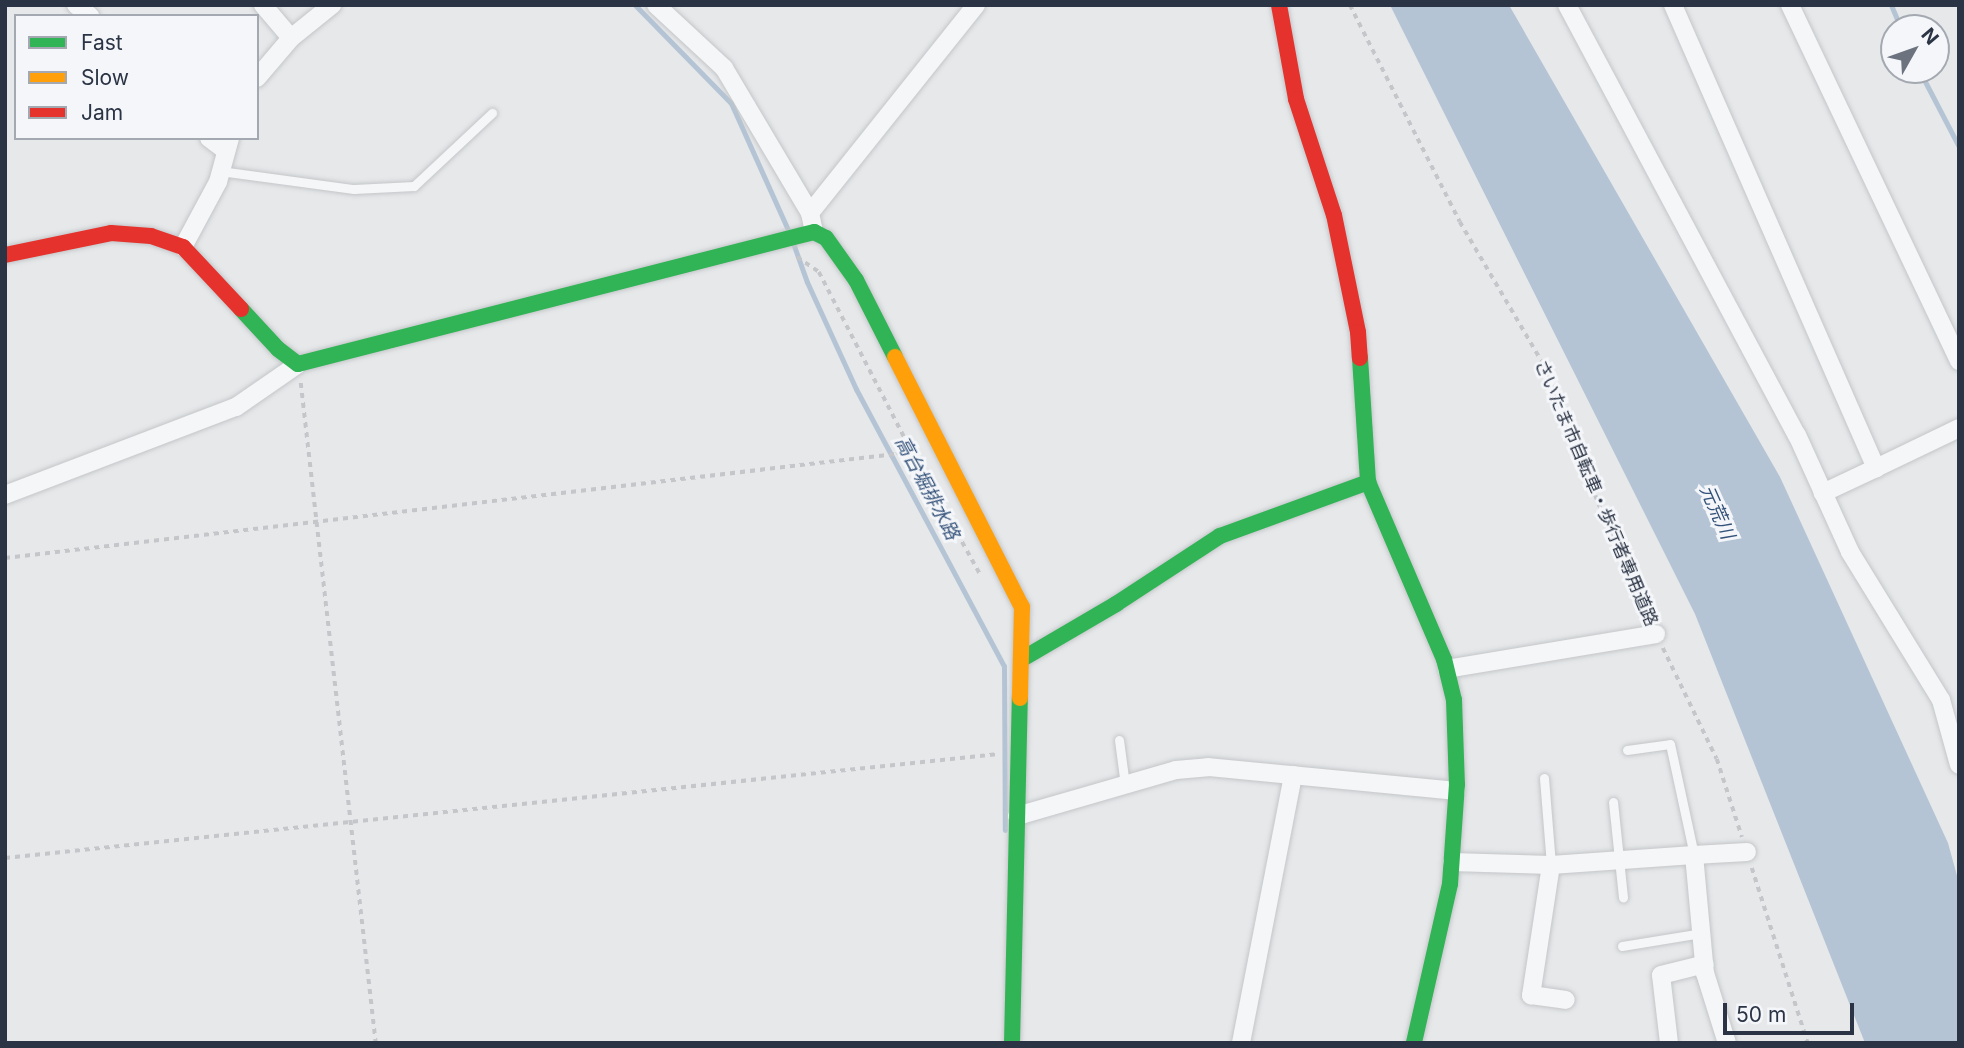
<!DOCTYPE html>
<html>
<head>
<meta charset="utf-8">
<style>
	body { margin:0 }
	#map { position:relative; width:1964px; height:1048px; overflow:hidden; background:#e6e8ea; font-family:Inter,"Noto Sans JP",sans-serif }
	div>[style] { position:absolute }
	[style*='--x'] { left:calc(var(--x)*1px); top:calc(var(--y)*1px); width:calc(var(--w)*1px); rotate:calc(var(--a)*1deg) }
	.water>* { inset:0; background:#b4c4d5 }
	.stream>* { height:5px; margin:-2.5px; padding:0 2.5px; transform-origin:2.5px; border-radius:2.5px; background:#b4c4d5 }
	.path>* { height:3.5px; margin-top:-1.75px; transform-origin:0; background:repeating-linear-gradient(90deg,#c5c6ca 0 5px,transparent 0 10px) }
	.roads { filter:drop-shadow(0 0 2px #c4c6c8) drop-shadow(0 0 2px #c4c6c8) }
	.lane>* { height:9px; margin:-4.5px; padding:0 4.5px; transform-origin:4.5px; border-radius:4.5px; background:#f5f6f7 }
	.street>* { height:18px; margin:-9px; padding:0 9px; transform-origin:9px; border-radius:9px; background:#f5f6f7 }
	.fast>* { height:16px; margin:-8px; padding:0 8px; transform-origin:8px; border-radius:8px; background:#30b455 }
	.slow>* { height:16px; margin:-8px; padding:0 8px; transform-origin:8px; border-radius:8px; background:#ff9f0a }
	.jam>* { height:16px; margin:-8px; padding:0 8px; transform-origin:8px; border-radius:8px; background:#e5322d }
	span { translate:-50% -50%; white-space:nowrap; text-align:center; line-height:1.15; -webkit-text-stroke:6px #f4f6f9; paint-order:stroke }
	.street-label { font-size:18px; color:#2b3445 }
	.water-label { font-size:19px; color:#34527a; font-style:italic }
	.frame { position:absolute; inset:0; border:7px solid #2b3445; pointer-events:none }
	.legend { position:absolute; left:14px; top:14px; width:245px; height:126px; box-sizing:border-box; background:#f4f6f9; border:2px solid #a4a8b1; margin:0; padding:9px 12px; list-style:none; font-size:21px; color:#2b3445 }
	.legend li { display:flex; align-items:center; gap:14px; height:35px }
	.legend b { width:35px; border:2px solid #a4a8b1 }
	.north { position:absolute; left:1880px; top:14px; width:70px; height:70px; box-sizing:border-box; background:#f4f6f9; border:2px solid #a4a8b1; border-radius:50%; rotate:50deg; font-size:19px; font-weight:700; line-height:28px; text-align:center; color:#2b3445 }
	.north::after { content:''; display:block; margin:auto; width:24px; height:32px; background:#6c737f; clip-path:polygon(50% 0,100% 100%,50% 72%,0 100%) }
	.scale { position:absolute; left:1723px; top:1003px; width:131px; height:32px; box-sizing:border-box; border:4px solid #2b3445; border-top:0; padding-left:9px; font-size:21px; line-height:24px; white-space:nowrap; color:#2b3445; -webkit-text-stroke:5px #f4f6f9; paint-order:stroke }
</style>
</head>
<body>
<div id="map">
	<div class="water">
		<div style="clip-path:polygon(1390px 5px,1509px 5px,1780px 477px,1948px 843px,1959px 883px,1959px 1043px,1865px 1043px,1695px 614px)"></div>
	</div>
	<div class="stream">
		<div style="--x:635;--y:5;--w:137;--a:45.6"></div>
		<div style="--x:731;--y:103;--w:139;--a:65.8"></div>
		<div style="--x:1891;--y:5;--w:25;--a:67"></div>
		<div style="--x:1919;--y:70;--w:87;--a:62.5"></div>
		<div style="--x:793;--y:243;--w:41;--a:70.3"></div>
		<div style="--x:807;--y:282;--w:118;--a:65.4"></div>
		<div style="--x:856;--y:389;--w:314;--a:61.9"></div>
		<div style="--x:1004;--y:666;--w:164;--a:89.7"></div>
	</div>
	<div class="path">
		<div style="--x:1350;--y:5;--w:243;--a:63.1"></div>
		<div style="--x:1460;--y:222;--w:166;--a:59.6"></div>
		<div style="--x:1544;--y:365;--w:207;--a:68.5"></div>
		<div style="--x:1620;--y:558;--w:68;--a:64.6"></div>
		<div style="--x:797;--y:257;--w:27;--a:34"></div>
		<div style="--x:819;--y:272;--w:196;--a:62.7"></div>
		<div style="--x:909;--y:446;--w:146;--a:61"></div>
		<div style="--x:301;--y:383;--w:664;--a:83.52"></div>
		<div style="--x:5;--y:558;--w:897;--a:-6.66"></div>
		<div style="--x:896;--y:454;--w:15;--a:-32"></div>
		<div style="--x:1663;--y:648;--w:123;--a:64.1"></div>
		<div style="--x:1717;--y:759;--w:82;--a:72.2"></div>
		<div style="--x:5;--y:858;--w:999;--a:-5.97"></div>
		<div style="--x:1752;--y:868;--w:184;--a:72.3"></div>
	</div>
	<div class="roads">
		<div class="lane">
			<div style="--x:220;--y:171;--w:135;--a:7.7"></div>
			<div style="--x:354;--y:189;--w:60;--a:-2.9"></div>
			<div style="--x:414;--y:186;--w:107;--a:-43.1"></div>
			<div style="--x:1119;--y:740;--w:45;--a:82.4"></div>
			<div style="--x:1627;--y:750;--w:43;--a:-7.9"></div>
			<div style="--x:1670;--y:744;--w:114;--a:77.8"></div>
			<div style="--x:1544;--y:778;--w:87;--a:85.4"></div>
			<div style="--x:1613;--y:802;--w:96;--a:84"></div>
			<div style="--x:1622;--y:946;--w:80;--a:-9.3"></div>
		</div>
		<div class="street">
			<div style="--x:76;--y:5;--w:18;--a:38"></div>
			<div style="--x:263;--y:5;--w:43;--a:49.7"></div>
			<div style="--x:656;--y:5;--w:93;--a:42.8"></div>
			<div style="--x:724;--y:68;--w:169;--a:59.3"></div>
			<div style="--x:810;--y:213;--w:19;--a:78"></div>
			<div style="--x:1567;--y:5;--w:488;--a:61.9"></div>
			<div style="--x:1797;--y:435;--w:128;--a:65.6"></div>
			<div style="--x:1850;--y:552;--w:174;--a:58.4"></div>
			<div style="--x:1941;--y:700;--w:67;--a:74.5"></div>
			<div style="--x:1673;--y:5;--w:506;--a:66.33"></div>
			<div style="--x:1876;--y:468;--w:59;--a:154.7"></div>
			<div style="--x:1790;--y:5;--w:394;--a:64.6"></div>
			<div style="--x:257;--y:78;--w:52;--a:-49.6"></div>
			<div style="--x:291;--y:38;--w:53;--a:-38.8"></div>
			<div style="--x:209;--y:138;--w:20;--a:37"></div>
			<div style="--x:810;--y:213;--w:266;--a:-51.4"></div>
			<div style="--x:183;--y:247;--w:74;--a:-61.7"></div>
			<div style="--x:218;--y:182;--w:46;--a:-74.7"></div>
			<div style="--x:1876;--y:468;--w:92;--a:-25.7"></div>
			<div style="--x:5;--y:495;--w:247;--a:-20.9"></div>
			<div style="--x:236;--y:407;--w:75;--a:-34.7"></div>
			<div style="--x:1447;--y:669;--w:212;--a:-9.5"></div>
			<div style="--x:1017;--y:816;--w:166;--a:-16.1"></div>
			<div style="--x:1176;--y:770;--w:32;--a:-5"></div>
			<div style="--x:1208;--y:767;--w:249;--a:5.5"></div>
			<div style="--x:1694;--y:855;--w:53;--a:-3.2"></div>
			<div style="--x:1452;--y:862;--w:99;--a:1.7"></div>
			<div style="--x:1551;--y:865;--w:143;--a:-4"></div>
			<div style="--x:1694;--y:855;--w:119;--a:84.7"></div>
			<div style="--x:1705;--y:973;--w:73;--a:72.6"></div>
			<div style="--x:1551;--y:865;--w:132;--a:98.7"></div>
			<div style="--x:1531;--y:995;--w:35;--a:8"></div>
			<div style="--x:1241;--y:1043;--w:273;--a:-79"></div>
			<div style="--x:1669;--y:1043;--w:68;--a:-96.7"></div>
			<div style="--x:1661;--y:975;--w:45;--a:-14"></div>
		</div>
		<div class="fast">
			<div style="--x:241;--y:309;--w:54;--a:47.2"></div>
			<div style="--x:278;--y:349;--w:25;--a:37"></div>
			<div style="--x:298;--y:364;--w:533;--a:-14.35"></div>
			<div style="--x:814;--y:232;--w:13;--a:27"></div>
			<div style="--x:826;--y:238;--w:52;--a:54.5"></div>
			<div style="--x:856;--y:280;--w:86;--a:63.1"></div>
			<div style="--x:1360;--y:358;--w:124;--a:86.3"></div>
			<div style="--x:1368;--y:482;--w:193;--a:66.8"></div>
			<div style="--x:1444;--y:659;--w:42;--a:76.3"></div>
			<div style="--x:1454;--y:700;--w:84;--a:88"></div>
			<div style="--x:1457;--y:784;--w:100;--a:94"></div>
			<div style="--x:1450;--y:884;--w:163;--a:102.8"></div>
			<div style="--x:1022;--y:659;--w:109;--a:-30.3"></div>
			<div style="--x:1116;--y:604;--w:124;--a:-33.2"></div>
			<div style="--x:1220;--y:536;--w:158;--a:-20"></div>
			<div style="--x:1012;--y:1043;--w:345;--a:-88.7"></div>
		</div>
		<div class="slow">
			<div style="--x:895;--y:357;--w:280;--a:63.1"></div>
			<div style="--x:1022;--y:607;--w:91;--a:91.3"></div>
		</div>
		<div class="jam">
			<div style="--x:1279;--y:5;--w:96;--a:79.7"></div>
			<div style="--x:1296;--y:99;--w:122;--a:71.9"></div>
			<div style="--x:1334;--y:215;--w:119;--a:78.4"></div>
			<div style="--x:1358;--y:332;--w:26;--a:86"></div>
			<div style="--x:5;--y:255;--w:108;--a:-11.7"></div>
			<div style="--x:111;--y:233;--w:40;--a:4.3"></div>
			<div style="--x:151;--y:236;--w:34;--a:19"></div>
			<div style="--x:183;--y:247;--w:85;--a:46.9"></div>
		</div>
	</div>
	<div class="street-label">
		<span style="left:1596px;top:493px;rotate:67deg">さいたま市自転車・歩行者専用道路</span>
	</div>
	<div class="water-label">
		<span style="left:927px;top:488px;rotate:62deg">高台堀排水路</span>
		<span style="left:1717px;top:512px;rotate:66deg">元荒川</span>
	</div>
	<div class="frame"></div>
	<ul class="legend">
	<li><b style="height:9px;background:#30b455"></b>Fast</li>
	<li><b style="height:9px;background:#ff9f0a"></b>Slow</li>
	<li><b style="height:9px;background:#e5322d"></b>Jam</li>
	</ul>
	<div class="north">N</div>
	<div class="scale">50 m</div>
</div>
</body>
</html>
